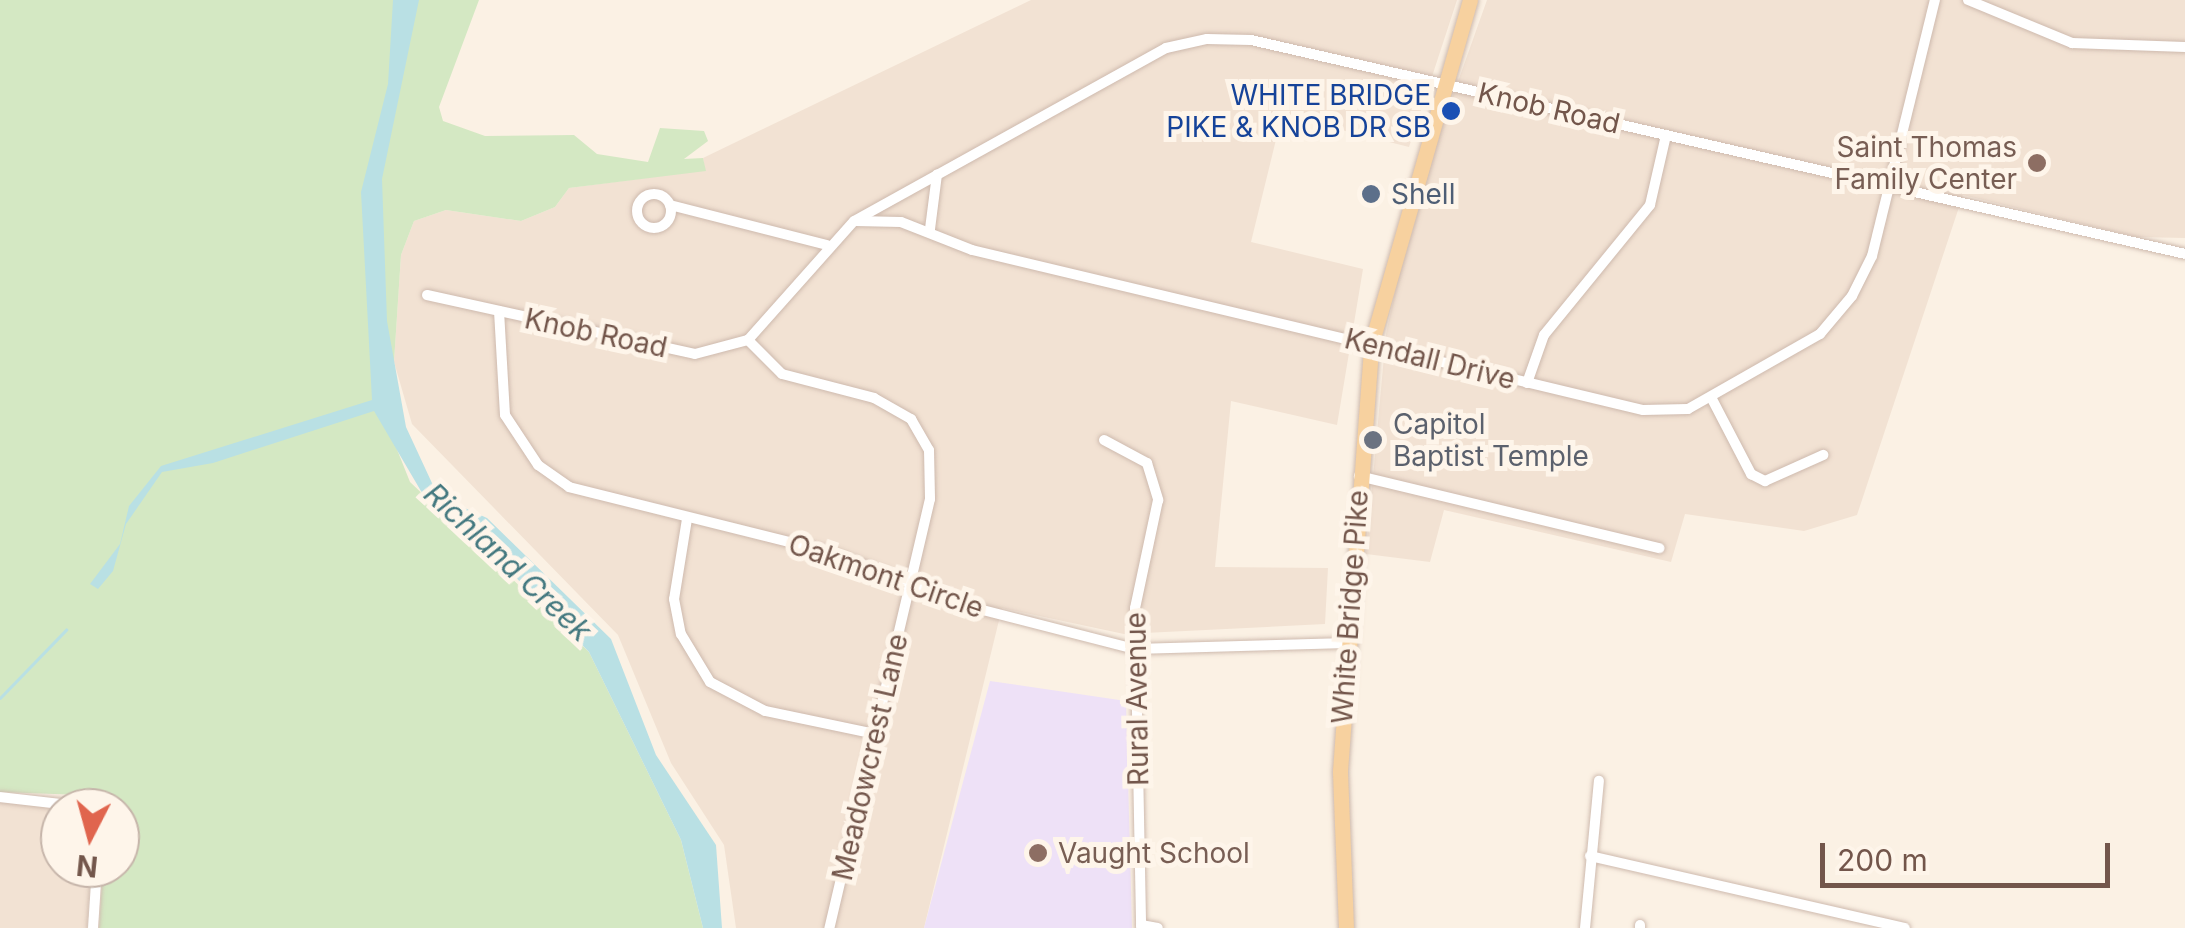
<!DOCTYPE html>
<html>
<head>
<meta charset="utf-8">
<style>
	body { margin:0 }
	#map { position:relative; width:2185px; height:928px; overflow:hidden; background:#fbf1e4; font-family:Inter,sans-serif }
	div>[style] { position:absolute }
	[style*='--x'] { left:calc(var(--x)*1px); top:calc(var(--y)*1px); width:calc(var(--w)*1px); rotate:calc(var(--a)*1deg) }
	.residential>* { inset:0; background:#f2e2d3 }
	.education>* { inset:0; background:#eee1f7 }
	.green>* { inset:0; background:#d4e8c3 }
	.water>* { inset:0; background:#b9e0e4 }
	.stream>* { height:2.5px; margin:-1.25px; padding:0 1.25px; transform-origin:1.25px; border-radius:1.25px; background:#b9e0e4 }
	.roads { filter:drop-shadow(0 0 2px #cebaae) drop-shadow(0 0 2px #cebaae) }
	.minor>* { height:10px; margin:-5px; padding:0 5px; transform-origin:5px; border-radius:5px; background:#fff }
	.minor>.ring { margin:-5px; padding:0; box-sizing:content-box; background:none; border:10px solid #fff; border-radius:50% }
	.primary>* { height:15px; margin:-7.5px; padding:0 7.5px; transform-origin:7.5px; border-radius:7.5px; background:#f7d19f }
	.dots>* { width:28px; height:28px; translate:-50% -50%; box-sizing:border-box; border:5px solid #fef5ea; border-radius:50% }
	span { translate:-50% -50%; white-space:nowrap; text-align:center; line-height:1.15; -webkit-text-stroke:10px #fef5ea; paint-order:stroke }
	.transit-label { font-size:28px; color:#164399 }
	.right { translate:-100% -50%; text-align:right }
	.street-label { font-size:28px; color:#73564b }
	.education-label { font-size:28px; color:#785e54 }
	.left { translate:0 -50%; text-align:left }
	.service-label { font-size:28px; color:#4e5e75 }
	.worship-label { font-size:28px; color:#5b616d }
	.water-label { font-size:30px; color:#43787f; font-style:italic }
	.north { position:absolute; left:40px; top:788px; width:100px; height:100px; box-sizing:border-box; background:#fef5ea; border:2px solid #c6b5aa; border-radius:50%; rotate:186deg; font-size:28px; font-weight:700; line-height:40px; text-align:center; color:#73564b }
	.north::after { content:''; display:block; margin:auto; width:35px; height:45px; background:#e0654e; clip-path:polygon(50% 0,100% 100%,50% 72%,0 100%) }
	.scale { position:absolute; left:1820px; top:843px; width:290px; height:45px; box-sizing:border-box; border:5px solid #73564b; border-top:0; padding-left:12px; font-size:30px; line-height:35px; white-space:nowrap; color:#73564b; -webkit-text-stroke:8px #fef5ea; paint-order:stroke }
</style>
</head>
<body>
<div id="map">
	<div class="residential">
		<div style="clip-path:polygon(1031px 0,1457px 0,1409px 147px,1282px 115px,1251px 242px,1363px 269px,1337px 425px,1231px 401px,1215px 567px,1328px 568px,1325px 624px,1124px 634px,1002px 608px,924px 928px,736px 928px,724px 845px,671px 763px,618px 635px,412px 424px,394px 362px,401px 255px,414px 221px,446px 210px,521px 221px,555px 207px,569px 188px,705px 170px,703px 158px)"></div>
		<div style="clip-path:polygon(1487px 0,2185px 0,2185px 238px,2137px 237px,1963px 195px,1857px 515px,1804px 531px,1685px 514px,1671px 562px,1444px 510px,1430px 562px,1366px 554px,1386px 334px,1413px 208px)"></div>
		<div style="clip-path:polygon(0 802px,60px 808px,60px 868px,91px 868px,87px 928px,0 928px)"></div>
	</div>
	<div class="education">
		<div style="clip-path:polygon(990px 681px,1126px 701px,1132px 928px,924px 928px)"></div>
	</div>
	<div class="green">
		<div style="clip-path:polygon(0 0,479px 0,439px 107px,443px 121px,485px 136px,574px 135px,597px 154px,648px 162px,660px 128px,704px 131px,708px 141px,684px 159px,703px 158px,706px 171px,569px 188px,555px 207px,521px 221px,446px 210px,414px 221px,401px 255px,394px 362px,378px 402px,410px 482px,589px 652px,681px 840px,703px 928px,99px 928px,103px 868px,120px 868px,120px 808px,81px 795px,0 792px)"></div>
	</div>
	<div class="water">
		<div style="clip-path:polygon(393px 0,419px 0,382px 179px,387px 321px,406px 427px,438px 496px,487px 518px,611px 639px,656px 755px,716px 845px,722px 928px,703px 928px,681px 840px,589px 652px,475px 536px,435px 515px,374px 411px,213px 463px,162px 472px,126px 524px,113px 571px,98px 589px,90px 584px,120px 544px,129px 506px,161px 466px,372px 400px,361px 192px,388px 84px)"></div>
	</div>
	<div class="stream">
		<div style="--x:0;--y:698;--w:95;--a:-45.9"></div>
	</div>
	<div class="roads">
		<div class="minor">
			<div style="--x:1968;--y:0;--w:113;--a:22.5"></div>
			<div style="--x:2072;--y:43;--w:113;--a:2"></div>
			<div class="ring" style="left:637px;top:194px;width:24px;height:24px"></div>
			<div style="--x:670;--y:205;--w:162;--a:14.3"></div>
			<div style="--x:855;--y:221;--w:46;--a:1.2"></div>
			<div style="--x:901;--y:222;--w:76;--a:21.5"></div>
			<div style="--x:972;--y:250;--w:690;--a:13.41"></div>
			<div style="--x:1643;--y:410;--w:45;--a:-1.3"></div>
			<div style="--x:1688;--y:409;--w:152;--a:-29.6"></div>
			<div style="--x:1820;--y:334;--w:50;--a:-49.9"></div>
			<div style="--x:1852;--y:296;--w:45;--a:-63.4"></div>
			<div style="--x:1872;--y:256;--w:264;--a:-76.2"></div>
			<div style="--x:930;--y:229;--w:55;--a:-82.7"></div>
			<div style="--x:427;--y:295;--w:274;--a:12.4"></div>
			<div style="--x:695;--y:354;--w:55;--a:-14.8"></div>
			<div style="--x:748;--y:340;--w:159;--a:-48.3"></div>
			<div style="--x:854;--y:221;--w:357;--a:-29"></div>
			<div style="--x:1166;--y:48;--w:42;--a:-12.4"></div>
			<div style="--x:1207;--y:39;--w:44;--a:1.3"></div>
			<div style="--x:1251;--y:40;--w:958;--a:12.9"></div>
			<div style="--x:499;--y:311;--w:104;--a:86.7"></div>
			<div style="--x:505;--y:415;--w:60;--a:56.6"></div>
			<div style="--x:538;--y:465;--w:38;--a:35"></div>
			<div style="--x:569;--y:487;--w:269;--a:14"></div>
			<div style="--x:830;--y:552;--w:151;--a:21.3"></div>
			<div style="--x:971;--y:607;--w:169;--a:14.4"></div>
			<div style="--x:1135;--y:649;--w:212;--a:-1.6"></div>
			<div style="--x:748;--y:340;--w:48;--a:45"></div>
			<div style="--x:782;--y:374;--w:95;--a:14.6"></div>
			<div style="--x:874;--y:398;--w:43;--a:29.6"></div>
			<div style="--x:911;--y:419;--w:36;--a:60"></div>
			<div style="--x:929;--y:450;--w:49;--a:88.8"></div>
			<div style="--x:930;--y:499;--w:441;--a:103.2"></div>
			<div style="--x:1527;--y:383;--w:51;--a:-70.5"></div>
			<div style="--x:1544;--y:335;--w:168;--a:-50.8"></div>
			<div style="--x:1650;--y:205;--w:72;--a:-77.1"></div>
			<div style="--x:1712;--y:399;--w:85;--a:62.5"></div>
			<div style="--x:1751;--y:474;--w:16;--a:27"></div>
			<div style="--x:1765;--y:481;--w:64;--a:-24.1"></div>
			<div style="--x:1104;--y:440;--w:49;--a:28.1"></div>
			<div style="--x:1147;--y:463;--w:39;--a:73"></div>
			<div style="--x:1158;--y:500;--w:110;--a:102"></div>
			<div style="--x:1135;--y:608;--w:320;--a:88.9"></div>
			<div style="--x:1359;--y:476;--w:309;--a:13.5"></div>
			<div style="--x:687;--y:519;--w:81;--a:99.2"></div>
			<div style="--x:674;--y:599;--w:36;--a:79"></div>
			<div style="--x:681;--y:634;--w:56;--a:58.9"></div>
			<div style="--x:710;--y:682;--w:62;--a:27.8"></div>
			<div style="--x:765;--y:711;--w:112;--a:11.8"></div>
			<div style="--x:0;--y:797;--w:98;--a:6.5"></div>
			<div style="--x:1590;--y:856;--w:323;--a:12.9"></div>
			<div style="--x:1141;--y:925;--w:17;--a:10"></div>
			<div style="--x:93;--y:928;--w:60;--a:-86.2"></div>
			<div style="--x:1585;--y:928;--w:148;--a:-84.6"></div>
			<div style="--x:1640;--y:928;--w:3;--a:-90"></div>
		</div>
		<div class="primary">
			<div style="--x:1346;--y:928;--w:157;--a:-92.2"></div>
			<div style="--x:1340;--y:771;--w:427;--a:-85.8"></div>
			<div style="--x:1371;--y:345;--w:359;--a:-74"></div>
		</div>
	</div>
	<div class="dots">
		<div style="left:1451px;top:111px;background:#1a4fb4"></div>
		<div style="left:2037px;top:163px;background:#8d6e63"></div>
		<div style="left:1371px;top:194px;background:#5c6f8a"></div>
		<div style="left:1373px;top:440px;background:#6b7280"></div>
		<div style="left:1038px;top:853px;background:#8d6e63"></div>
	</div>
	<div class="transit-label">
		<span class="right" style="left:1431px;top:111px">WHITE BRIDGE<br>PIKE &amp; KNOB DR SB</span>
	</div>
	<div class="street-label">
		<span style="left:1549px;top:108px;rotate:13deg">Knob Road</span>
		<span style="left:596px;top:333px;rotate:12deg">Knob Road</span>
		<span style="left:1430px;top:359px;rotate:14deg">Kendall Drive</span>
		<span style="left:886px;top:576px;rotate:19deg">Oakmont Circle</span>
		<span style="left:1350px;top:607px;rotate:-86deg">White Bridge Pike</span>
		<span style="left:1137px;top:699px;rotate:-91deg">Rural Avenue</span>
		<span style="left:870px;top:757px;rotate:-77deg">Meadowcrest Lane</span>
	</div>
	<div class="education-label">
		<span class="right" style="left:2017px;top:163px">Saint Thomas<br>Family Center</span>
		<span class="left" style="left:1058px;top:853px">Vaught School</span>
	</div>
	<div class="service-label">
		<span class="left" style="left:1391px;top:194px">Shell</span>
	</div>
	<div class="worship-label">
		<span class="left" style="left:1393px;top:440px">Capitol<br>Baptist Temple</span>
	</div>
	<div class="water-label">
		<span style="left:508px;top:562px;rotate:43deg">Richland Creek</span>
	</div>
	<div class="north">N</div>
	<div class="scale">200 m</div>
</div>
</body>
</html>
